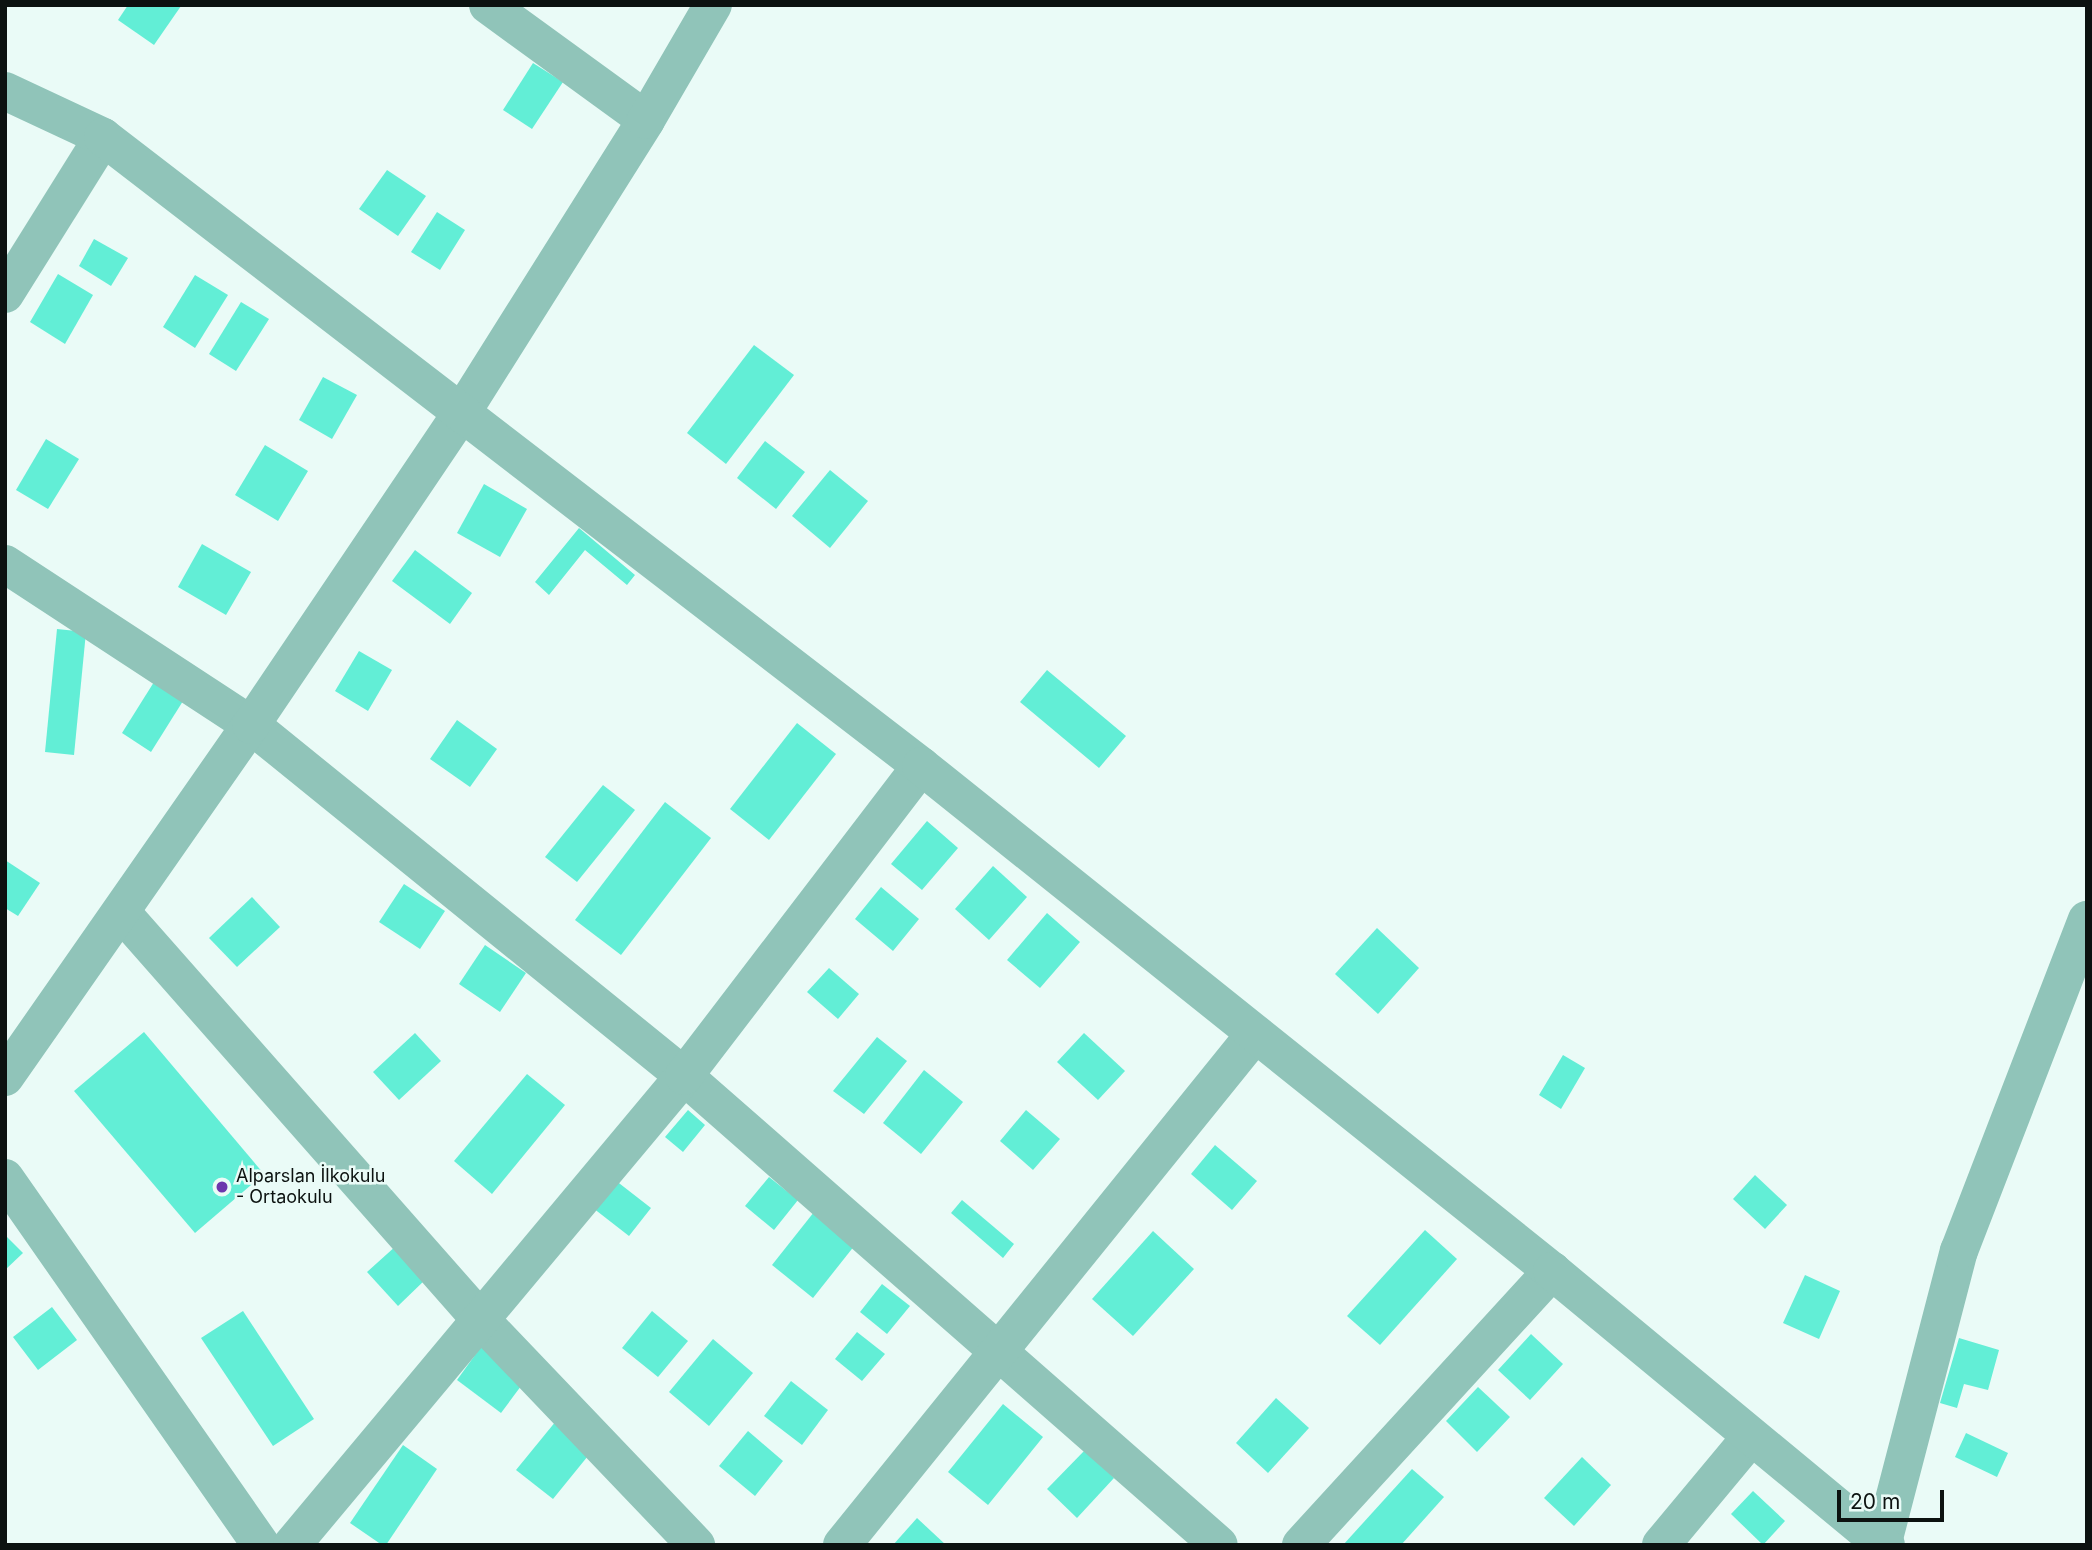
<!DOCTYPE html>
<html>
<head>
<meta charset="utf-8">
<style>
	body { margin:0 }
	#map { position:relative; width:2092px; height:1550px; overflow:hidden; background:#eafbf7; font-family:Inter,sans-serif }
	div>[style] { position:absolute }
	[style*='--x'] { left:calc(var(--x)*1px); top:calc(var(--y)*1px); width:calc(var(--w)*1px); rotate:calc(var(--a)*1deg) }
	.building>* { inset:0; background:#62eed6 }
	.minor>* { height:38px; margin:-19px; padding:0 19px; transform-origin:19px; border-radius:19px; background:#90c4b9 }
	.tertiary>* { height:38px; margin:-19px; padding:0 19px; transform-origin:19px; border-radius:19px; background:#90c4b9 }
	.dots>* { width:19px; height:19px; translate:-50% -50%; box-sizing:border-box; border:4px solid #eafbf7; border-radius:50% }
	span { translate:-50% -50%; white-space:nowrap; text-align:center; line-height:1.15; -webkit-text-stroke:5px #eafbf7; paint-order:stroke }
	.poi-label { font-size:18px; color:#0c1210 }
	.left { translate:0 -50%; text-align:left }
	.frame { position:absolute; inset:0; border:7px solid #0c1210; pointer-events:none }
	.scale { position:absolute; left:1837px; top:1490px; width:107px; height:32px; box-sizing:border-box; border:4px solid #0c1210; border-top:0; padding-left:9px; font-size:21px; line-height:24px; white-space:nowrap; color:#0c1210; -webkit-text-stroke:5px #eafbf7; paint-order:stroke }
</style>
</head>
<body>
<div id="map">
	<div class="building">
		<div style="clip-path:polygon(128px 5px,180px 5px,181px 6px,154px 45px,118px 20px)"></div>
		<div style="clip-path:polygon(533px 63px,563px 82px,532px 129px,503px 110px)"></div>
		<div style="clip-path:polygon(387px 170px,426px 196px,398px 236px,359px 209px)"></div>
		<div style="clip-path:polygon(437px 212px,465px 230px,440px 270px,411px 252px)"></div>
		<div style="clip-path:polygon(94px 239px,128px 258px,111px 286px,79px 266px)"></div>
		<div style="clip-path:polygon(58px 274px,93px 295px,65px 344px,30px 322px)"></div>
		<div style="clip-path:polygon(195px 275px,228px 295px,195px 348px,163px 327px)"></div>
		<div style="clip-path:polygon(241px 302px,269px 319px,236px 371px,209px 354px)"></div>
		<div style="clip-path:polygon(754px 345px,794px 375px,726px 464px,687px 433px)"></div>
		<div style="clip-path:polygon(323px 377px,357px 395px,332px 439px,299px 420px)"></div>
		<div style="clip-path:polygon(46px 439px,79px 459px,48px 509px,16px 490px)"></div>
		<div style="clip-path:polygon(765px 441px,805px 472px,776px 509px,737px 478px)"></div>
		<div style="clip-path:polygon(265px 445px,308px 471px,278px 521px,235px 495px)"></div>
		<div style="clip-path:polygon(830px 470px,868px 501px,830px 548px,792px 516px)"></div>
		<div style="clip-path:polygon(484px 484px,527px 509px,500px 557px,457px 533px)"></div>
		<div style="clip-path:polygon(579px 528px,635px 575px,627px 585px,585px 550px,549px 595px,535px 582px)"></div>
		<div style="clip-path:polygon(202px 544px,251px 572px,226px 615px,178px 587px)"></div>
		<div style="clip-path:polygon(415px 550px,472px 593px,450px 624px,392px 581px)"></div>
		<div style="clip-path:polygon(57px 629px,86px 632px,74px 755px,45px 752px)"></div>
		<div style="clip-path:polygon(359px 651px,392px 670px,368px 711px,335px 691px)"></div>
		<div style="clip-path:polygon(1047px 670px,1126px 736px,1099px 768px,1020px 702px)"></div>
		<div style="clip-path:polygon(154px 682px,183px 701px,151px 752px,122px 733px)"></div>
		<div style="clip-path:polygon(457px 720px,497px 749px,470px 787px,430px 759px)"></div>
		<div style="clip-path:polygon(797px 723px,836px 754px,769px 840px,730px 809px)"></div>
		<div style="clip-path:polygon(603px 785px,635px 810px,577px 882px,545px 857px)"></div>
		<div style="clip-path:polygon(665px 802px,711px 838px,621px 955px,575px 920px)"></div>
		<div style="clip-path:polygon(927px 821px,958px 848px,922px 890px,891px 864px)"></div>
		<div style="clip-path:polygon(5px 860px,40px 883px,18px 916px,5px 908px)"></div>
		<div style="clip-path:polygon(993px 866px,1027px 897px,989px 940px,955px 909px)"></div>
		<div style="clip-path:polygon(404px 884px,445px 911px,420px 949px,379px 922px)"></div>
		<div style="clip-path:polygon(881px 887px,919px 919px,893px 951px,855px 919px)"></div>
		<div style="clip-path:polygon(252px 897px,280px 927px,237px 967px,209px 938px)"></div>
		<div style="clip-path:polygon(1047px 913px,1080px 942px,1040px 988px,1007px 960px)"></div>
		<div style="clip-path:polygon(1377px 928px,1419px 968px,1378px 1014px,1335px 974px)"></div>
		<div style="clip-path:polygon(485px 945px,526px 973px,500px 1012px,459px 984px)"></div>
		<div style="clip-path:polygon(829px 968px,859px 994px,838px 1019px,807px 992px)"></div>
		<div style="clip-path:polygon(144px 1032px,264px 1174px,195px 1233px,74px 1091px)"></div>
		<div style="clip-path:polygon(415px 1033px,441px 1061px,399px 1100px,373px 1072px)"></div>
		<div style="clip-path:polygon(1084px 1033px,1125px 1071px,1098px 1100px,1057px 1062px)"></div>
		<div style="clip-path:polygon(877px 1037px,907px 1061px,864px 1114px,833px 1091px)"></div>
		<div style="clip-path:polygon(1563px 1055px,1585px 1068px,1561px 1109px,1539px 1095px)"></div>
		<div style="clip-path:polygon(924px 1070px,963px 1102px,921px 1154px,883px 1123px)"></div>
		<div style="clip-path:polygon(527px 1074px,565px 1105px,492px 1194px,454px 1161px)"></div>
		<div style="clip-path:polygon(688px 1110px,705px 1125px,683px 1152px,665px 1137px)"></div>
		<div style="clip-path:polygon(1026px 1110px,1060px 1139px,1033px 1170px,1000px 1141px)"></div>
		<div style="clip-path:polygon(1215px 1145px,1257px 1181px,1232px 1210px,1191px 1174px)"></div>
		<div style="clip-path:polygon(1755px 1175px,1787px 1205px,1765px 1229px,1733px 1199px)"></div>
		<div style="clip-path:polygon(769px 1177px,798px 1200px,774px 1230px,745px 1206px)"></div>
		<div style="clip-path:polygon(615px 1180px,651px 1208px,629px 1236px,593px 1208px)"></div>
		<div style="clip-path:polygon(962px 1200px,1014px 1244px,1003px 1258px,951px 1213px)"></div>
		<div style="clip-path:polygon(814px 1212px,855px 1245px,813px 1298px,772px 1265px)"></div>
		<div style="clip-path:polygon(1425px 1230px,1457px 1259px,1380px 1345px,1347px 1316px)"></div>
		<div style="clip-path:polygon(1153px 1231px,1194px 1269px,1133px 1336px,1092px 1299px)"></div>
		<div style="clip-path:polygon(5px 1235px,23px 1253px,5px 1270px)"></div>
		<div style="clip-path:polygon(397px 1245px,427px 1278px,398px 1306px,367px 1272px)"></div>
		<div style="clip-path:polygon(1805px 1275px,1840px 1291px,1819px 1339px,1783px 1323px)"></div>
		<div style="clip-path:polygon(882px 1284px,910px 1306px,887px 1334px,860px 1312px)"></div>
		<div style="clip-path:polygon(52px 1307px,77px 1340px,38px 1370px,13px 1337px)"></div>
		<div style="clip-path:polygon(243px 1311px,314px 1419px,273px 1446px,201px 1338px)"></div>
		<div style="clip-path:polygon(652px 1311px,688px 1341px,658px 1377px,622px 1348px)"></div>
		<div style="clip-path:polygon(857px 1332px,885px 1354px,862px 1381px,835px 1359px)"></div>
		<div style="clip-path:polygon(1531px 1334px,1563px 1364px,1530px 1400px,1498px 1370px)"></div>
		<div style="clip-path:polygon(1959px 1338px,1999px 1350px,1988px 1390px,1964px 1384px,1957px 1408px,1940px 1403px)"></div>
		<div style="clip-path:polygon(713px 1339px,753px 1373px,709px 1426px,669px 1392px)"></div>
		<div style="clip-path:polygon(483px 1344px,527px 1378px,501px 1413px,457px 1380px)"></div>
		<div style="clip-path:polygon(791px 1381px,828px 1410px,802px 1445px,764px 1416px)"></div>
		<div style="clip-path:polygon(1478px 1387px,1510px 1417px,1477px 1452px,1446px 1421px)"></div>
		<div style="clip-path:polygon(1276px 1398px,1309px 1428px,1268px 1473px,1236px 1443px)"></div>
		<div style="clip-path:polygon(1003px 1404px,1043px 1437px,988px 1505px,948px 1472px)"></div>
		<div style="clip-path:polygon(556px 1421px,592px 1451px,553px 1499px,516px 1470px)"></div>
		<div style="clip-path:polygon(748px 1431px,783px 1461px,755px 1496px,719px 1466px)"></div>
		<div style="clip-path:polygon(1966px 1433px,2008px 1453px,1997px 1477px,1955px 1457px)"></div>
		<div style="clip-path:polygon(403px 1445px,437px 1469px,386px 1545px,382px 1545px,350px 1523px)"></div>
		<div style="clip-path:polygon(1085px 1450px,1114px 1478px,1077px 1518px,1047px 1489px)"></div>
		<div style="clip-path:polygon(1582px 1457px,1611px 1485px,1574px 1526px,1544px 1498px)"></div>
		<div style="clip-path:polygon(1412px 1469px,1444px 1497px,1401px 1545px,1343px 1545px)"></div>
		<div style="clip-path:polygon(1753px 1491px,1785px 1521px,1763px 1545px,1731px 1514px)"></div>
		<div style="clip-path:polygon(917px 1518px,946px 1545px,893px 1545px)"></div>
	</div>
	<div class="minor">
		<div style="--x:488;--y:5;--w:195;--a:36"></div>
		<div style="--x:5;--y:294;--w:185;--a:-58"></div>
		<div style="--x:5;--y:564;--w:294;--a:33.2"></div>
		<div style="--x:251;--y:725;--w:557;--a:39.03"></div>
		<div style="--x:684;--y:1076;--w:711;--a:41.24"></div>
		<div style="--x:122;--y:913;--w:541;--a:48.6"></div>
		<div style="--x:480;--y:1319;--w:313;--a:46.3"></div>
		<div style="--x:5;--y:1077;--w:429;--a:-55.1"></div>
		<div style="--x:251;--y:725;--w:375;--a:-56"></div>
		<div style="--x:461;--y:414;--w:347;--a:-57.8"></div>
		<div style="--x:646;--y:120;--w:133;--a:-59.8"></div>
		<div style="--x:5;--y:1178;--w:447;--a:55.1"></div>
		<div style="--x:292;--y:1545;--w:611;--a:-50.11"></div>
		<div style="--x:684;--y:1076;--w:390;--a:-52.6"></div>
		<div style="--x:842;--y:1545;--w:657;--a:-51.05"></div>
		<div style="--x:1301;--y:1545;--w:372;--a:-47.5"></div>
		<div style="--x:1661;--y:1545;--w:139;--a:-50.2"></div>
		<div style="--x:1886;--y:1545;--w:4;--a:-135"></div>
		<div style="--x:1883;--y:1542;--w:301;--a:-75.4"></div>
		<div style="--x:1959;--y:1251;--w:355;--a:-68.9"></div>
	</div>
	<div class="tertiary">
		<div style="--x:5;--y:91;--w:108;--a:25.1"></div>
		<div style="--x:103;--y:137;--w:1032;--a:37.56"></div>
		<div style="--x:921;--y:766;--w:808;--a:38.67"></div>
		<div style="--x:1552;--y:1271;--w:430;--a:39.6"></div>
	</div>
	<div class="dots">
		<div style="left:222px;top:1187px;background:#6c36ad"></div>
	</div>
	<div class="poi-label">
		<span class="left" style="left:236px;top:1187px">Alparslan İlkokulu<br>- Ortaokulu</span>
	</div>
	<div class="frame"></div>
	<div class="scale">20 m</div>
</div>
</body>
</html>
